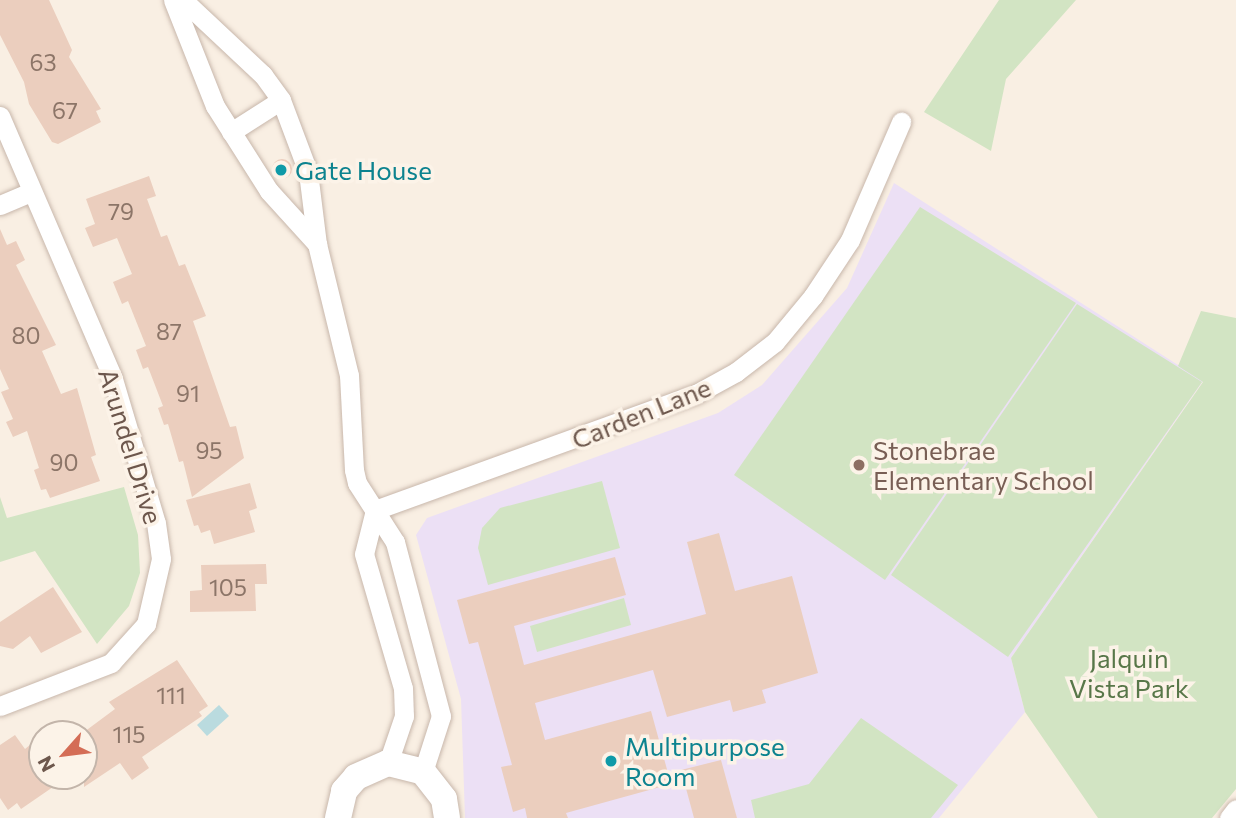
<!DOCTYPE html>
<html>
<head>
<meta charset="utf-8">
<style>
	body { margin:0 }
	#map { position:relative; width:1236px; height:818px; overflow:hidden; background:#f9efe3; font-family:Commissioner,sans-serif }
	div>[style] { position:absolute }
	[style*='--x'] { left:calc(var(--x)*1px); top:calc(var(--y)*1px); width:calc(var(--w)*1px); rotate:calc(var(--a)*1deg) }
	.education>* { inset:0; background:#ece0f5 }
	.green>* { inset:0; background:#d2e4c3 }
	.water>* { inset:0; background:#badbdf }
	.building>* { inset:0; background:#ebcebe }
	.round { border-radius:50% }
	.roads { filter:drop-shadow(0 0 2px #c8b7ab) drop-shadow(0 0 2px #c8b7ab) }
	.street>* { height:19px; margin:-9.5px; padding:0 9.5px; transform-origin:9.5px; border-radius:9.5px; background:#fff }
	.secondary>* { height:26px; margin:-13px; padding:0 13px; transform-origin:13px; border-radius:13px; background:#fff }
	.dots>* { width:19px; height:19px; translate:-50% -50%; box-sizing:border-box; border:4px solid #fcf3e8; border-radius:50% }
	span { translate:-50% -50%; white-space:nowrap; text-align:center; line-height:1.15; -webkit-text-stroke:7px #fcf3e8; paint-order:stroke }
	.number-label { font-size:23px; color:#8c7568 }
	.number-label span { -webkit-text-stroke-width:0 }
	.culture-label { font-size:26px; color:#0d838f }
	.left { translate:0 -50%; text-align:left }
	.street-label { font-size:26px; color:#6d574c }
	.education-label { font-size:26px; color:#785e54 }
	.park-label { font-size:26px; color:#587749 }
	.north { position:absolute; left:28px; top:720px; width:70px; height:70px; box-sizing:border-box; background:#fcf3e8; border:2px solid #c3b5aa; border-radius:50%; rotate:242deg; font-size:19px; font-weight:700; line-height:28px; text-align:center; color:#6d574c }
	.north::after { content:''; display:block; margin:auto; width:24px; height:32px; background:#d46d56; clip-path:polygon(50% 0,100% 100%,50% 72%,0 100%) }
</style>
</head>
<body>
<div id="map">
	<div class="education">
		<div style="clip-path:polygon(894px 183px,1203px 381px,1011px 658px,1025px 712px,939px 818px,465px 818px,461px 699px,416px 535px,427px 518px,718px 413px,762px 385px,847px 288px)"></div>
	</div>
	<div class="green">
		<div style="clip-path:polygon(999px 0,1076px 0,1006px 79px,991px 151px,924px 112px)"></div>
		<div style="clip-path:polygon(920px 207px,1076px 303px,885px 580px,734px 475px)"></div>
		<div style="clip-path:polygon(1077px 304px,1202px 382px,1008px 657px,891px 575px)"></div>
		<div style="clip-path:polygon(1201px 311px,1236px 318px,1236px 789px,1212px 818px,1098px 818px,1025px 712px,1011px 658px,1203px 382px,1178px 366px)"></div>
		<div style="clip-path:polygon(602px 481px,620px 548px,488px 585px,478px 548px,482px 528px,500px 508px)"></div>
		<div style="clip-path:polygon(124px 487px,138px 535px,140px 573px,129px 606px,97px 644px,35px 551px,0 562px,0 497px,7px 518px)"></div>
		<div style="clip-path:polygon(624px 598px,631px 625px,537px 652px,530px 626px)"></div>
		<div style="clip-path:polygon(861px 718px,958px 785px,931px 818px,755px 818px,751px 800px,809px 784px)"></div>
	</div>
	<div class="water">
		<div style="clip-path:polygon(219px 705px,229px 716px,207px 736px,197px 725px)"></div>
	</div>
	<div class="building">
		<div style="clip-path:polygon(0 0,49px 0,72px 50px,69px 57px,101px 109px,96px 111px,101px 122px,58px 144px,52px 142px,29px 104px,24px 82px,0 35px)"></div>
		<div class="round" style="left:272px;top:159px;width:20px;height:20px"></div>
		<div style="clip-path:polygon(149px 176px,156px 196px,147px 199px,161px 237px,167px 235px,179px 266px,185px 264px,206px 316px,193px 321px,230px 427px,236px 426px,244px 458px,192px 497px,183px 461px,179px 462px,168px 424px,164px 425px,158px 408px,163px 406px,148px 367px,143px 369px,136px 350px,146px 346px,128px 301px,122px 304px,113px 282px,132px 274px,117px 238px,93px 247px,85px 228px,95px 224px,86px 199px)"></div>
		<div style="clip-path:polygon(0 229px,7px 245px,16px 241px,25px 260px,16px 265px,56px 345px,42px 351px,61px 394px,77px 388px,96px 455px,91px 457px,100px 481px,50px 498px,46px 489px,41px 490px,34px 470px,39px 468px,27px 431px,13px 437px,6px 422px,13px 419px,1px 392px,9px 389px,0 369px)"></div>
		<div style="clip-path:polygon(250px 483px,257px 508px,249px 511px,255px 532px,214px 544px,210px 530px,201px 533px,198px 525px,194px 526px,186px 500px)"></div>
		<div style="clip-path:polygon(719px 533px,735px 591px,792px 576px,818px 673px,762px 690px,766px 703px,733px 712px,730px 700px,667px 717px,653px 670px,535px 703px,545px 740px,651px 711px,671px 784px,566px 813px,568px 818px,527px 818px,525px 808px,513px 812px,501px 767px,512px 765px,478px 642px,469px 644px,457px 600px,615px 557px,626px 595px,514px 626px,524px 665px,706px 614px,687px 542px)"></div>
		<div style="clip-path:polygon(266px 564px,267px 584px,255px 584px,256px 611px,190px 612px,190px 591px,202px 590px,201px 565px)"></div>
		<div style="clip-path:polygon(53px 587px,82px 632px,41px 653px,30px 636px,13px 649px,0 646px,0 622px)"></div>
		<div style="clip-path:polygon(177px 660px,208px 706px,199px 712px,202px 716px,142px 757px,149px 768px,132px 780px,120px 763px,84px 787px,84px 732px,115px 709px,109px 702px)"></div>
		<div style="clip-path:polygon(15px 735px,25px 749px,42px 735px,42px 776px,69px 776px,21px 809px,17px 803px,8px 810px,0 798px,0 745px)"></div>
		<div style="clip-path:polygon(721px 760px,737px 818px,694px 818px,681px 770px)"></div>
	</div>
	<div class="roads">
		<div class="street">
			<div style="--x:173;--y:0;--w:114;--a:68.4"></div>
			<div style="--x:215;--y:106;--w:101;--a:57.6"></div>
			<div style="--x:269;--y:191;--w:72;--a:47.8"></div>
			<div style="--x:183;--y:0;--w:110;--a:43.2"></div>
			<div style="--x:263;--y:75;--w:31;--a:54"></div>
			<div style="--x:281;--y:100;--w:77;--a:69.4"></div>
			<div style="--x:308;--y:172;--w:73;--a:82.9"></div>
			<div style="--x:317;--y:244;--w:135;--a:76.3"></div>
			<div style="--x:349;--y:375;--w:95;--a:87"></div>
			<div style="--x:354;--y:470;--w:13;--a:77"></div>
			<div style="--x:357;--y:483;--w:70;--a:57.2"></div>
			<div style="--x:395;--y:542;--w:180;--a:75.2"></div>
			<div style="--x:441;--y:716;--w:59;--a:107.8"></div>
			<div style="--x:0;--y:116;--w:286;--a:66.7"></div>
			<div style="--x:113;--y:379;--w:150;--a:73.4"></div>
			<div style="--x:156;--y:523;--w:36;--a:82"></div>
			<div style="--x:161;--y:559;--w:67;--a:103"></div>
			<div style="--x:146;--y:624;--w:52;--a:131.9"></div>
			<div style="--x:111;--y:663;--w:119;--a:158.8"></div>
			<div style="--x:231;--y:132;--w:59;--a:-32.6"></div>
			<div style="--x:0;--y:205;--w:34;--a:-23"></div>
			<div style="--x:375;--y:510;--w:341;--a:-19.9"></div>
			<div style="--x:696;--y:394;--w:46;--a:-28.8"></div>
			<div style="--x:736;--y:372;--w:49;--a:-37.6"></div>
			<div style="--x:775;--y:342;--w:60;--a:-50.4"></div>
			<div style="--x:813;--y:296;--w:67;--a:-56.5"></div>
			<div style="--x:850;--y:240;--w:129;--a:-66.6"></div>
			<div style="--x:375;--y:510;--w:45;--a:104"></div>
			<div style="--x:364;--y:554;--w:140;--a:73.8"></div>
			<div style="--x:403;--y:688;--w:28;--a:88"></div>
			<div style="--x:404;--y:716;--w:50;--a:108.8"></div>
			<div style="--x:1229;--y:818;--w:11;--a:-52"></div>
		</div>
		<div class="secondary">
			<div style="--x:338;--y:818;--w:28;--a:-77"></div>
			<div style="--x:344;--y:791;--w:18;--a:-49"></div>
			<div style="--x:356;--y:777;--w:35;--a:-24"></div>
			<div style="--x:388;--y:763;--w:36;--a:14"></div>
			<div style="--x:423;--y:772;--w:34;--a:52"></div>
			<div style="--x:444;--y:799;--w:19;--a:81"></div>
		</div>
	</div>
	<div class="dots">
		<div style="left:281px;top:170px;background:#0f9aa8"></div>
		<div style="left:859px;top:465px;background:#8d6e63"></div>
		<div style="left:611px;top:761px;background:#0f9aa8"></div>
	</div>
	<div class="number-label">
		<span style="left:43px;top:62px">63</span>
		<span style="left:65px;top:110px">67</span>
		<span style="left:121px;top:211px">79</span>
		<span style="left:169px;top:331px">87</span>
		<span style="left:26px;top:335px">80</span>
		<span style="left:188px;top:393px">91</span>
		<span style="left:209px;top:450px">95</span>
		<span style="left:64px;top:462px">90</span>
		<span style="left:228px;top:587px">105</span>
		<span style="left:171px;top:695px">111</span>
		<span style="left:129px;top:734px">115</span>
	</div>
	<div class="culture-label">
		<span class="left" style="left:295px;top:170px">Gate House</span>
		<span class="left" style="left:625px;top:761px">Multipurpose<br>Room</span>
	</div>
	<div class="street-label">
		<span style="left:641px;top:413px;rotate:-22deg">Carden Lane</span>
		<span style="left:131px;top:446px;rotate:73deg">Arundel Drive</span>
	</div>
	<div class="education-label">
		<span class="left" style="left:873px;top:465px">Stonebrae<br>Elementary School</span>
	</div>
	<div class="park-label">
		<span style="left:1129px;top:673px">Jalquin<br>Vista Park</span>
	</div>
	<div class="north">N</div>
</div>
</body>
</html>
